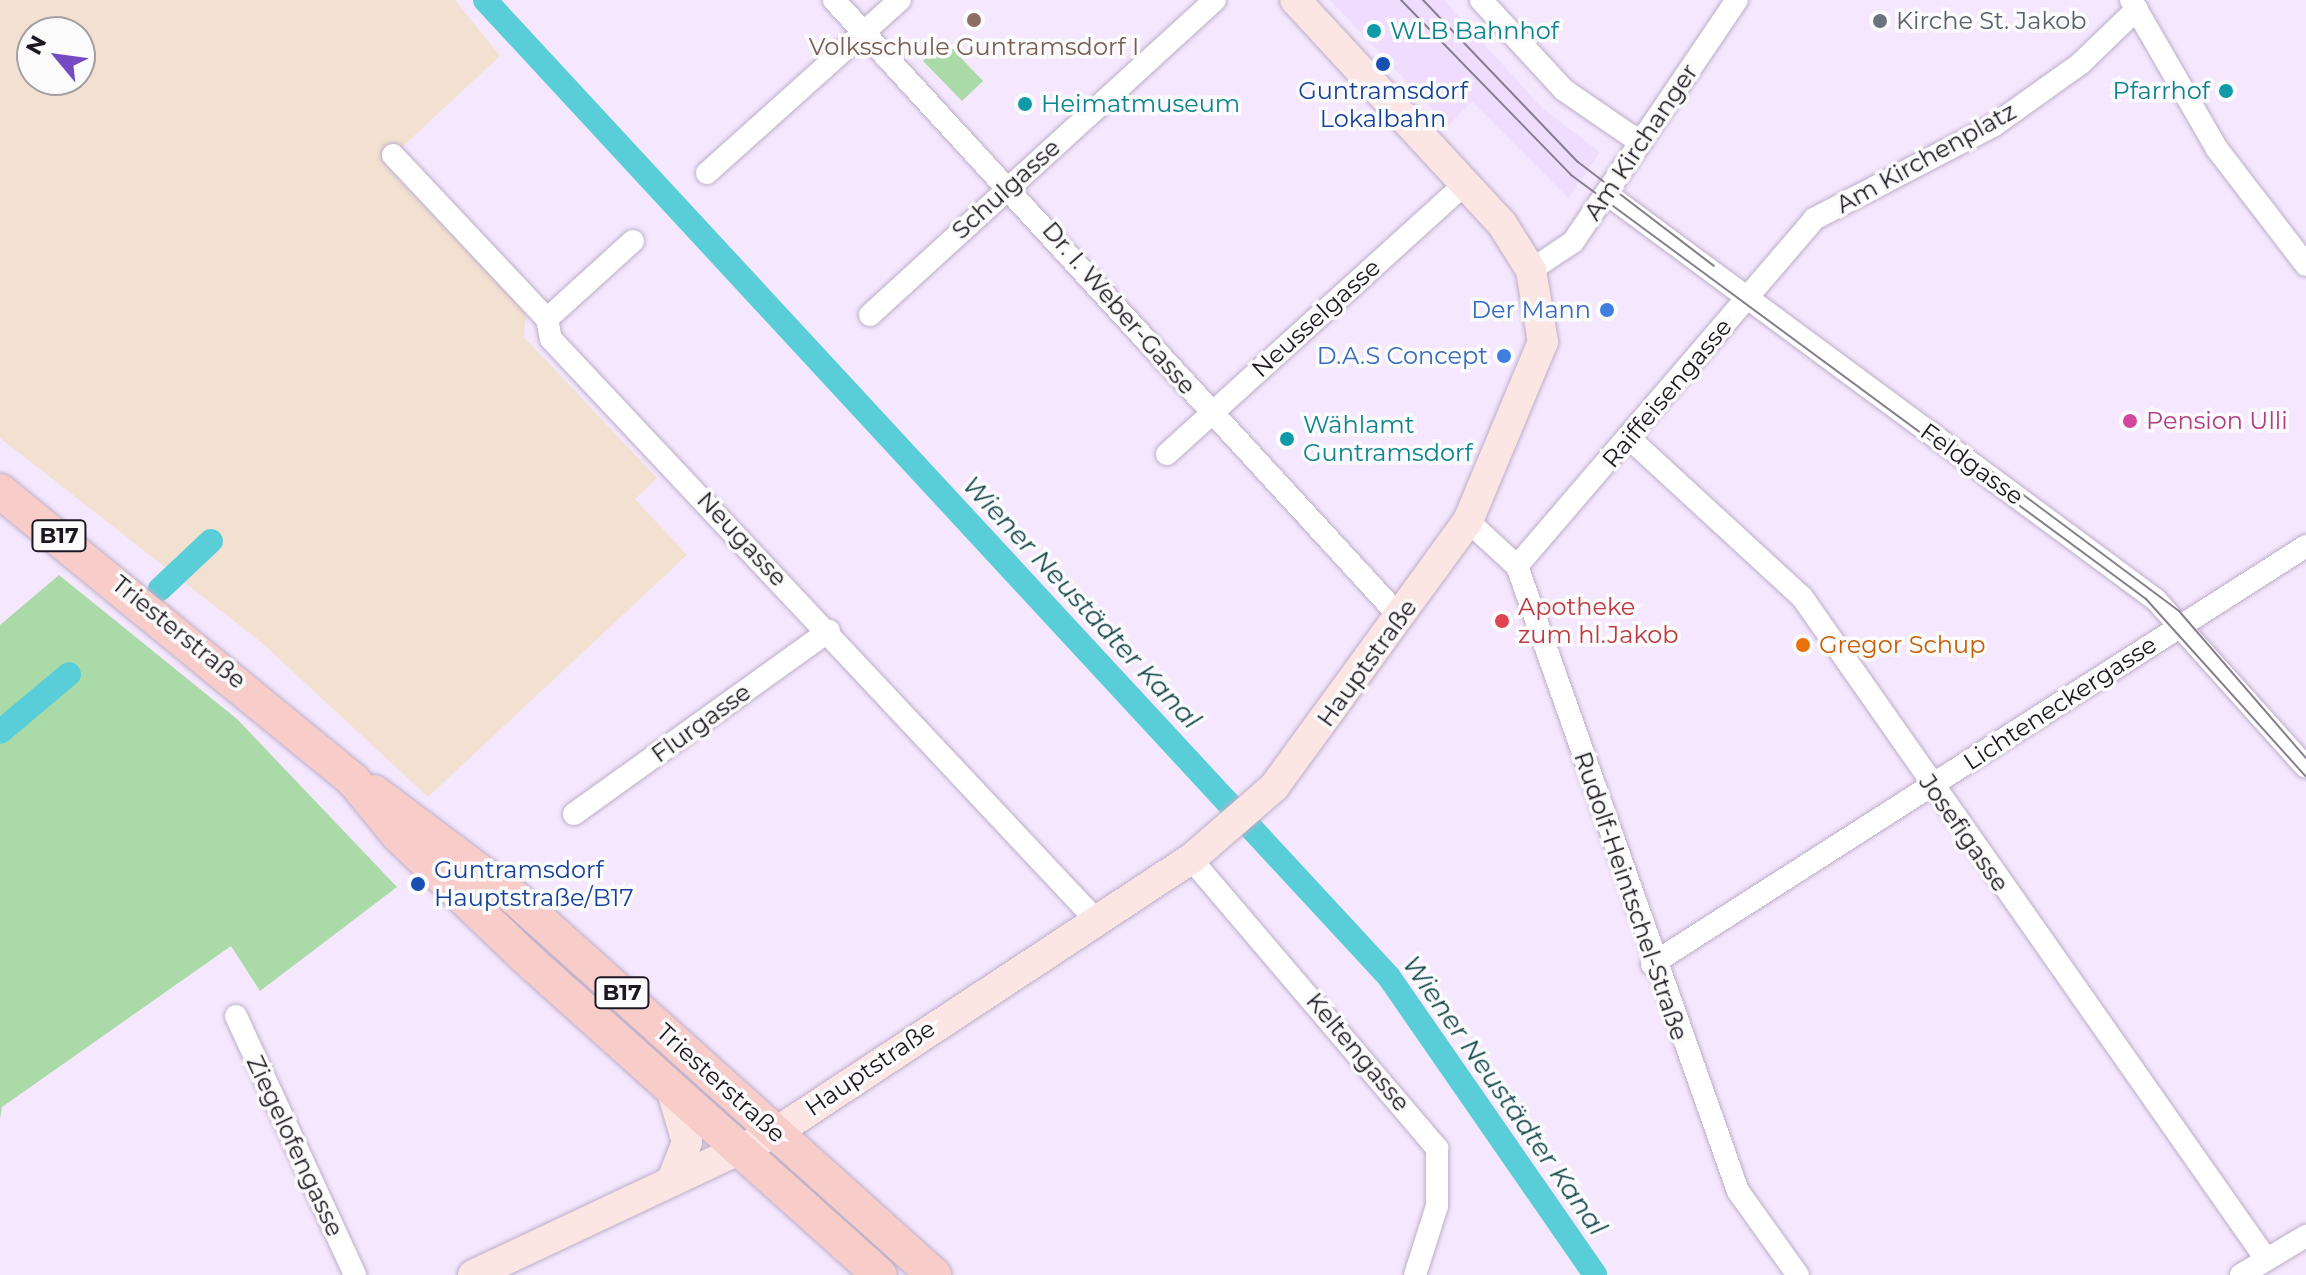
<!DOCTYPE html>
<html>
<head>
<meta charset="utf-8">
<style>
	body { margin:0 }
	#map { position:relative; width:2306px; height:1275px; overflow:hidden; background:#f5e8fe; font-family:Montserrat,sans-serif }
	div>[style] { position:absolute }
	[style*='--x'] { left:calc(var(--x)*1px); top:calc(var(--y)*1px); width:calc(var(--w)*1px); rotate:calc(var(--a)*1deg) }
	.industrial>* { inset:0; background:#f2e1d0 }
	.built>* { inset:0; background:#efdcfe }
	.green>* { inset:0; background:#a9daa7 }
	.canal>* { height:24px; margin:-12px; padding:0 12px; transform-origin:12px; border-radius:12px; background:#5aced8 }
	.roads { filter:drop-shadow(0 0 2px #bdaec8) drop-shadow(0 0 2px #bdaec8) }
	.street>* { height:22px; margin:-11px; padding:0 11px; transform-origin:11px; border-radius:11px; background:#fff }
	.secondary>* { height:30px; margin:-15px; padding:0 15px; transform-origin:15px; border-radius:15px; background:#fbe6e4 }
	.primary>* { height:34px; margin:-17px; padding:0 17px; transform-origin:17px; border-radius:17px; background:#f7ccc9 }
	.tram>* { height:2px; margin:-1px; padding:0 1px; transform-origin:1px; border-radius:1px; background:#877e8d }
	.dots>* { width:22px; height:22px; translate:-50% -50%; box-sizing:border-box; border:4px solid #fbfbfb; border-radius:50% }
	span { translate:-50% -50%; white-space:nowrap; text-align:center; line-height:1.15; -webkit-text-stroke:7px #fbfbfb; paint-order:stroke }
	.shield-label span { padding:2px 6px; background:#fbfbfb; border:2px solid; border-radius:6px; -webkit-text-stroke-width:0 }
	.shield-label { font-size:22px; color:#1c1720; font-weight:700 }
	.worship-label { font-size:24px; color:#5b616d }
	.left { translate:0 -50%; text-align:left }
	.culture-label { font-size:24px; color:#0d838f }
	.right { translate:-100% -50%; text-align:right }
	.education-label { font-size:24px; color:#785e54 }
	.transit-label { font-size:24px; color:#164399 }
	.street-label { font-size:24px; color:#1c1720 }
	.shop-label { font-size:24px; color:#366cbe }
	.hotel-label { font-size:24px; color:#b23c85 }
	.health-label { font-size:24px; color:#be3a42 }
	.food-label { font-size:24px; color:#c56008 }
	.water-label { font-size:26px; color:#164a4e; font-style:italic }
	.north { position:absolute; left:16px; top:16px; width:80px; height:80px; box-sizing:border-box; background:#fbfbfb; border:2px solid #a2a0a3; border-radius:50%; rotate:299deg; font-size:22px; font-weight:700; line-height:32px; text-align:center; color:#1c1720 }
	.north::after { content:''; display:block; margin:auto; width:28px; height:36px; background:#764ac3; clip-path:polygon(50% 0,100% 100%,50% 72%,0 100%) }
</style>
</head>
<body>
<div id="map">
	<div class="industrial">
		<div style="clip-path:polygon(evenodd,0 0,455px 0,500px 56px,384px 164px,526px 313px,524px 337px,657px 478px,635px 499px,687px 555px,428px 797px,262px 643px,0 438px,0 0,32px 32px,80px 32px,80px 80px,32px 80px,32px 32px)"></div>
	</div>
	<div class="built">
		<div style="clip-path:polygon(1330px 0,1444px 0,1542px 108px,1600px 152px,1568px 198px,1472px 101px,1448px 126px)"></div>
	</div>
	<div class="green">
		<div style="clip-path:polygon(944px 40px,983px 81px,962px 101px,923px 61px)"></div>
		<div style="clip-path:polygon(59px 575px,237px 719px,397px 887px,260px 991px,231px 946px,2px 1107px,0 1119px,0 625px)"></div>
	</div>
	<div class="canal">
		<div style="--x:485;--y:0;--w:1331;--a:47.22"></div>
		<div style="--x:1389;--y:977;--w:362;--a:55.3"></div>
		<div style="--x:160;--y:589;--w:70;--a:-43.3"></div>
		<div style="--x:0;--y:732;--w:90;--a:-40"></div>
	</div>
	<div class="roads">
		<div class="street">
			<div style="--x:834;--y:0;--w:839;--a:47.46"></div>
			<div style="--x:1481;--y:0;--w:122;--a:47.3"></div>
			<div style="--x:1564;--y:90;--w:93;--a:34.5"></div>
			<div style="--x:2131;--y:0;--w:172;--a:60"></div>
			<div style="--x:2217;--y:149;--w:146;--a:52.5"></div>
			<div style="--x:393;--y:155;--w:225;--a:46.8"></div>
			<div style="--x:547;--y:319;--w:20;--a:79"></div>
			<div style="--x:551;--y:339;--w:798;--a:46.83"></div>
			<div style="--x:707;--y:173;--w:259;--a:-41.9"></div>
			<div style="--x:1607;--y:194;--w:683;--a:36.48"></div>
			<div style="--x:2156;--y:600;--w:224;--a:48.1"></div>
			<div style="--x:1531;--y:270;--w:50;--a:-33.7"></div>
			<div style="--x:1573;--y:242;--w:292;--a:-55.9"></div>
			<div style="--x:870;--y:315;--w:467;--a:-42.4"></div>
			<div style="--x:547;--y:319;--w:116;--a:-42.2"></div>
			<div style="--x:1629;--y:438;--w:235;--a:42.6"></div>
			<div style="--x:1802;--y:597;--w:808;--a:54.97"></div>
			<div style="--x:1167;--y:454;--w:402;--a:-42.2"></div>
			<div style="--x:1468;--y:521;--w:67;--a:42.6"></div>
			<div style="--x:1517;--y:566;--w:663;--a:70.53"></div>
			<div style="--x:1738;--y:1191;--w:103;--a:54.5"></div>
			<div style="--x:1517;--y:566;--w:457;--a:-49.4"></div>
			<div style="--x:1814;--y:219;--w:202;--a:-27.5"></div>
			<div style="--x:1993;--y:126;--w:107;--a:-35.5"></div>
			<div style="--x:2080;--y:64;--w:79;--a:-44"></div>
			<div style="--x:574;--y:814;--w:314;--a:-35.7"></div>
			<div style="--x:1191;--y:859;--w:380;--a:49.6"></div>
			<div style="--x:1437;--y:1148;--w:58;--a:90"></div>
			<div style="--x:1437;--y:1206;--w:72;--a:107.7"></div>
			<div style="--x:1652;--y:964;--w:776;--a:-32.58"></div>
			<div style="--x:236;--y:1016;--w:285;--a:65.3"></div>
			<div style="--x:2241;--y:1275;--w:76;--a:-31"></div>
		</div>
		<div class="secondary">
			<div style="--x:671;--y:1088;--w:56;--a:73.5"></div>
			<div style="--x:687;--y:1142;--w:41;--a:111.5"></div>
			<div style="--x:473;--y:1275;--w:334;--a:-25.2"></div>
			<div style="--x:775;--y:1133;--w:498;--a:-33.4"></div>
			<div style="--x:1191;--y:859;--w:110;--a:-40.9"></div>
			<div style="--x:1274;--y:787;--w:329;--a:-53.9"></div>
			<div style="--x:1468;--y:521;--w:194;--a:-67.3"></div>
			<div style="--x:1543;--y:342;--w:73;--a:-99.5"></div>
			<div style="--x:1531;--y:270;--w:54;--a:-122.2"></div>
			<div style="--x:1502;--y:224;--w:305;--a:-132.7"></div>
		</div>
		<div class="primary">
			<div style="--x:0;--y:491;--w:456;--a:39.3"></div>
			<div style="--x:353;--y:780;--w:71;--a:50.7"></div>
			<div style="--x:398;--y:835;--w:175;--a:43.8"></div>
			<div style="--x:524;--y:956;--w:478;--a:41.9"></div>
			<div style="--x:374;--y:792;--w:176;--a:36.9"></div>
			<div style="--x:515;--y:898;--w:564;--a:41.98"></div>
		</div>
	</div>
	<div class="tram">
		<div style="--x:1401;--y:0;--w:244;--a:45.8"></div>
		<div style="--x:1571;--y:175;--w:714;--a:36.4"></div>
		<div style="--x:2146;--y:599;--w:239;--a:48"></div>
		<div style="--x:1423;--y:0;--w:224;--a:46.3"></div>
		<div style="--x:1578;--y:162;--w:171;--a:37.4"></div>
		<div style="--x:1939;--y:432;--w:299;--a:36.7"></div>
		<div style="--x:2179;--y:611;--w:194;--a:49.2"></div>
	</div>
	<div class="dots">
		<div style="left:974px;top:20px;background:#8d6e63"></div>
		<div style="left:1880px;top:21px;background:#6b7280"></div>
		<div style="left:1374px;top:31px;background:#0f9aa8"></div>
		<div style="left:1383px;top:64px;background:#1a4fb4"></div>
		<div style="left:2226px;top:91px;background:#0f9aa8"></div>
		<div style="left:1025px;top:104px;background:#0f9aa8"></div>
		<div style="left:1607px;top:310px;background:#3f7fe0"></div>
		<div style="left:1504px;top:356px;background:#3f7fe0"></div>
		<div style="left:2130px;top:421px;background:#d1479c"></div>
		<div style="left:1287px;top:439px;background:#0f9aa8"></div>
		<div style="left:1502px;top:621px;background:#e0444e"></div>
		<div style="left:1803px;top:645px;background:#e8710a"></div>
		<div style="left:418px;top:884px;background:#1a4fb4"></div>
	</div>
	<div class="shield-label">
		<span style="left:59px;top:536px">B17</span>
		<span style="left:622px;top:993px">B17</span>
	</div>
	<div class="worship-label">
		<span class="left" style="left:1896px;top:21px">Kirche St. Jakob</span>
	</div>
	<div class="culture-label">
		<span class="left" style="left:1390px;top:31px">WLB Bahnhof</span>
		<span class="right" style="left:2210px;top:91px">Pfarrhof</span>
		<span class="left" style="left:1041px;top:104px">Heimatmuseum</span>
		<span class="left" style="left:1303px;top:439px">Wählamt<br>Guntramsdorf</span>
	</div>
	<div class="education-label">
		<span style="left:974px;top:47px">Volksschule Guntramsdorf I</span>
	</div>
	<div class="transit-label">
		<span style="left:1383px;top:105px">Guntramsdorf<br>Lokalbahn</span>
		<span class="left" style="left:434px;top:884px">Guntramsdorf<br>Hauptstraße/B17</span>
	</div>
	<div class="street-label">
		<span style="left:1641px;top:142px;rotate:-56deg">Am Kirchanger</span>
		<span style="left:1926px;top:158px;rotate:-29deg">Am Kirchenplatz</span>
		<span style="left:1006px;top:189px;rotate:-42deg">Schulgasse</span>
		<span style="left:1119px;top:308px;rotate:49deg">Dr. I. Weber-Gasse</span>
		<span style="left:1316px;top:318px;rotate:-42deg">Neusselgasse</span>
		<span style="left:1667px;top:393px;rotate:-50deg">Raiffeisengasse</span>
		<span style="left:1972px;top:464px;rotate:36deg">Feldgasse</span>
		<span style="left:742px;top:539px;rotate:47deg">Neugasse</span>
		<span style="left:179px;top:632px;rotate:39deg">Triesterstraße</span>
		<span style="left:1367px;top:663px;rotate:-54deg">Hauptstraße</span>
		<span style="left:2060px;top:703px;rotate:-33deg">Lichteneckergasse</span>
		<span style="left:701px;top:723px;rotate:-36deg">Flurgasse</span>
		<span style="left:1964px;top:833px;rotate:55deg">Josefigasse</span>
		<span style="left:1631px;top:896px;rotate:71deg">Rudolf-Heintschel-Straße</span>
		<span style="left:1358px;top:1052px;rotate:50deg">Keltengasse</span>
		<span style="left:870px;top:1068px;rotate:-34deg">Hauptstraße</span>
		<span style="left:721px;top:1083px;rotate:42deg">Triesterstraße</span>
		<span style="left:295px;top:1146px;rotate:65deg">Ziegelofengasse</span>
	</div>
	<div class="shop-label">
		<span class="right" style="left:1591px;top:310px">Der Mann</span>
		<span class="right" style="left:1488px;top:356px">D.A.S Concept</span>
	</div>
	<div class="hotel-label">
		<span class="left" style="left:2146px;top:421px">Pension Ulli</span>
	</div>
	<div class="health-label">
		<span class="left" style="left:1518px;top:621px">Apotheke<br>zum hl.Jakob</span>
	</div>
	<div class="food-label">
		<span class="left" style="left:1819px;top:645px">Gregor Schup</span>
	</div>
	<div class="water-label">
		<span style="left:1081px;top:603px;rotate:47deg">Wiener Neustädter Kanal</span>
		<span style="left:1504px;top:1096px;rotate:55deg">Wiener Neustädter Kanal</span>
	</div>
	<div class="north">N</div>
</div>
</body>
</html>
